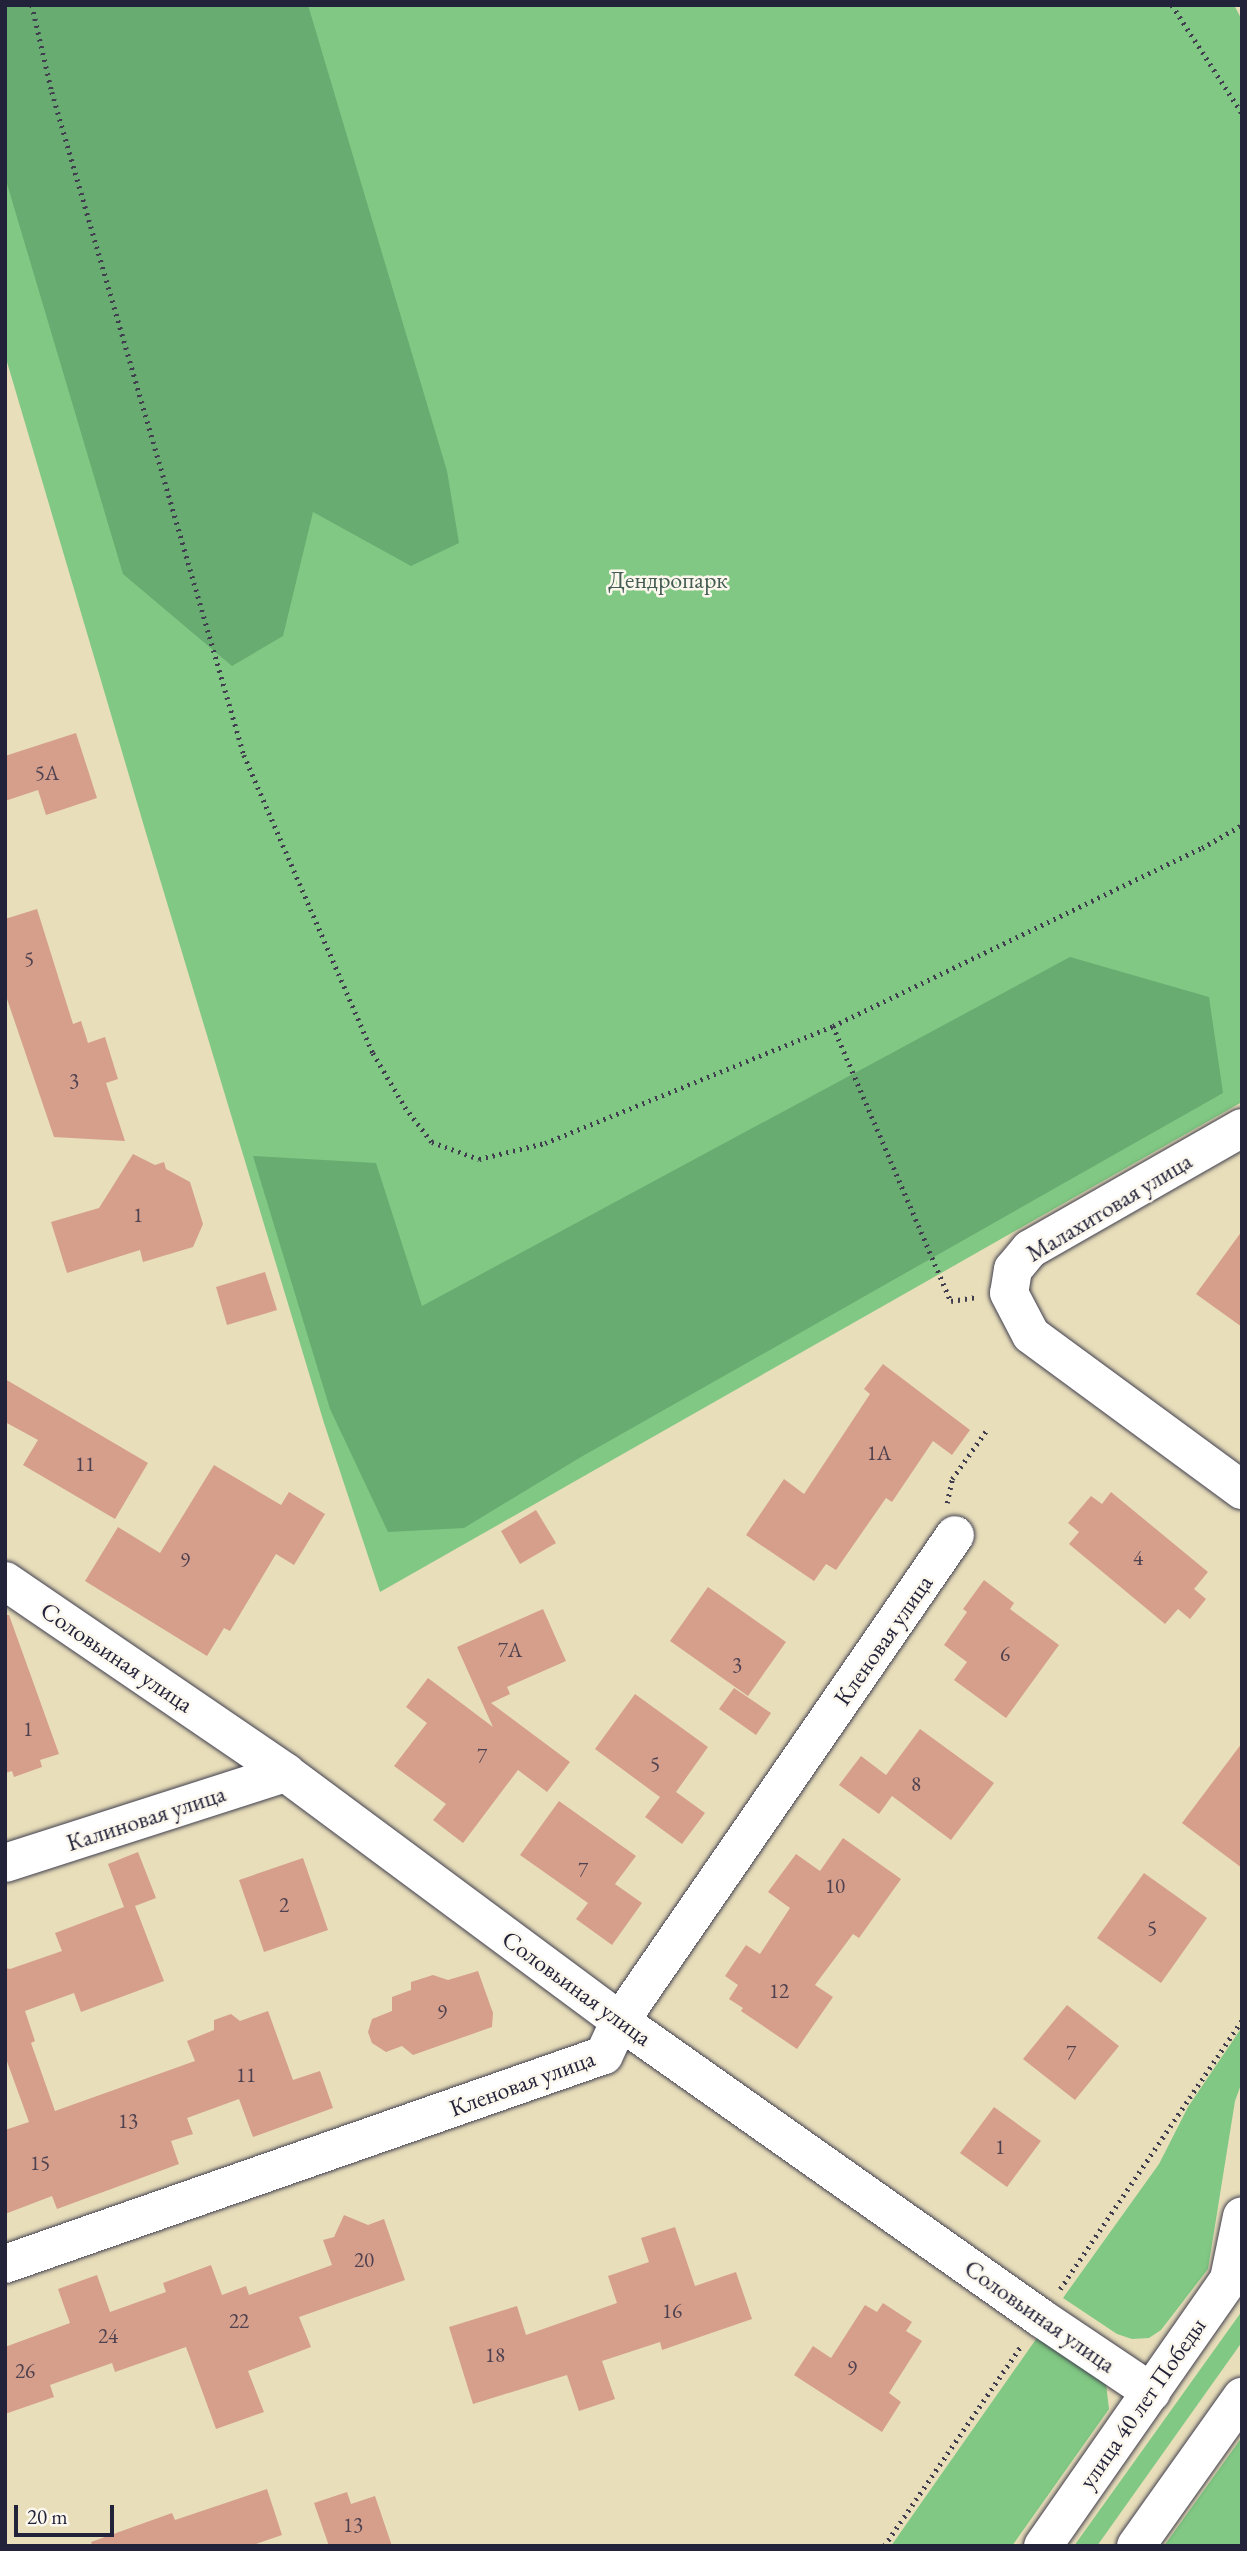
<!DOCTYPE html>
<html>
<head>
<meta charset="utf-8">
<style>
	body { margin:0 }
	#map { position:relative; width:1247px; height:2551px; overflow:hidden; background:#e8deba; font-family:"EB Garamond",serif }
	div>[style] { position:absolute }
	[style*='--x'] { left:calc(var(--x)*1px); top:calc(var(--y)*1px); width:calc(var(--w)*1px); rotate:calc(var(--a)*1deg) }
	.green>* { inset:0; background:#80c883 }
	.forest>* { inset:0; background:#68ac71 }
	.building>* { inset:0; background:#d59f8c }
	.path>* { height:4.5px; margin-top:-2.25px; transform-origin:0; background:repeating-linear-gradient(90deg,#403e4e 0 2px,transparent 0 7px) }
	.roads { filter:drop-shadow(0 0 2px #403e4e) drop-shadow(0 0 2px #403e4e) }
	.street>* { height:38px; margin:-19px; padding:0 19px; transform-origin:19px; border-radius:19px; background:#fff }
	.primary>* { height:38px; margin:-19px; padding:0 19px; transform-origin:19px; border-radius:19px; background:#fff }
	span { translate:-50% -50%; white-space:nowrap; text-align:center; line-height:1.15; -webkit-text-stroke:5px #fbf7ec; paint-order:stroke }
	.number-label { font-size:21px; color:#4f414f }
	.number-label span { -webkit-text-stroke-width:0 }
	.park-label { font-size:24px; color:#435c54 }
	.street-label { font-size:24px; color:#22223b }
	.frame { position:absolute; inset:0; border:7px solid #22223b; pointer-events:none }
	.scale { position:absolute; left:14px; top:2505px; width:100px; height:32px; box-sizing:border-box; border:4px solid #22223b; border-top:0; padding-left:9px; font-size:21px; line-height:24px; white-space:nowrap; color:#22223b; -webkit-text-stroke:5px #fbf7ec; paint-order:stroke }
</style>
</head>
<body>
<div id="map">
	<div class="green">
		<div style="clip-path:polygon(5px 5px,1234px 5px,1242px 20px,1242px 1102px,380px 1592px,324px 1423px,146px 833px,5px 355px)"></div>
		<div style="clip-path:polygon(1242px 2027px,1242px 2082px,1235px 2101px,1208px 2269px,1161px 2330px,1149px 2338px,1132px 2339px,1117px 2334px,1063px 2298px,1159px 2164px,1188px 2107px)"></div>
		<div style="clip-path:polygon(1242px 2311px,1242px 2342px,1097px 2546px,1074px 2546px)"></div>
		<div style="clip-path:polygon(1041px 2332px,1106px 2384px,1109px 2409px,1012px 2546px,891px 2546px)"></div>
		<div style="clip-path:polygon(1242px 2437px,1242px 2546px,1164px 2546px)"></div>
	</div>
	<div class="forest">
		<div style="clip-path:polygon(5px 5px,308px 5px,447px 471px,459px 543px,411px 566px,313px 512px,283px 636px,232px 666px,123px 574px,5px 177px)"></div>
		<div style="clip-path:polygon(1070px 957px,1209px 997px,1223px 1093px,581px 1457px,464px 1528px,388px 1532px,330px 1409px,253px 1156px,376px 1163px,422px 1306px)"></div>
	</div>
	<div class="building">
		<div style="clip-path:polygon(76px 733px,97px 798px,46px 815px,38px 790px,5px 801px,5px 756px)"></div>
		<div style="clip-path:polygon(37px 909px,73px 1024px,81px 1021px,88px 1043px,105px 1037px,118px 1079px,106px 1083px,125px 1141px,54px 1137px,5px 993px,5px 919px)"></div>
		<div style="clip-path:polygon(133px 1154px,155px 1165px,164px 1162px,166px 1169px,190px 1182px,203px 1224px,193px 1247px,143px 1262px,140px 1250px,67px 1273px,51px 1222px,99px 1208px)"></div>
		<div style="clip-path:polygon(1242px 1231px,1242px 1327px,1196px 1294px)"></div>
		<div style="clip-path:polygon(265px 1272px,277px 1310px,227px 1325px,216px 1287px)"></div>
		<div style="clip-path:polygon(883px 1364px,970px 1430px,952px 1455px,933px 1441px,892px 1502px,886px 1498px,836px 1570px,826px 1564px,814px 1581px,746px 1535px,784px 1479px,804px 1494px,870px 1394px,864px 1389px)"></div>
		<div style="clip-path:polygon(5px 1379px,148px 1463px,115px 1519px,23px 1465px,38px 1440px,5px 1422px)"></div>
		<div style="clip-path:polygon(214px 1465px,281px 1505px,289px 1492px,325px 1514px,294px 1565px,276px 1554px,230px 1631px,224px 1628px,207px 1656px,85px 1581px,118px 1527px,160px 1553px)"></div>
		<div style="clip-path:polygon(1111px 1492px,1208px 1572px,1194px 1589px,1206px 1599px,1190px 1619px,1178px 1609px,1165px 1624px,1069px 1544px,1079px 1532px,1068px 1523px,1091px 1496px,1102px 1504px)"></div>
		<div style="clip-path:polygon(536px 1510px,556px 1543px,520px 1564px,501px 1531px)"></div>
		<div style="clip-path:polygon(984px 1580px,1014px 1603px,1010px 1609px,1059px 1645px,1006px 1718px,954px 1680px,967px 1662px,944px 1645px,967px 1612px,963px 1609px)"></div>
		<div style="clip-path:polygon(708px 1587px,786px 1642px,748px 1696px,670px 1641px)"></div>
		<div style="clip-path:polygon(543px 1609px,566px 1661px,507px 1687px,510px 1694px,491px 1703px,570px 1762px,547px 1792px,518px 1770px,463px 1843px,433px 1820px,446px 1804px,394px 1766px,427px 1723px,406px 1707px,428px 1678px,493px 1727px,457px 1647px)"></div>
		<div style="clip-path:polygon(5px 1615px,9px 1615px,59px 1754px,40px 1760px,42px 1767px,14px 1777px,12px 1771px,5px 1773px)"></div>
		<div style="clip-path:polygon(734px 1688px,771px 1713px,756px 1735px,719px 1709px)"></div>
		<div style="clip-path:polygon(635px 1694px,708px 1747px,676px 1792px,705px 1813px,682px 1844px,645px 1817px,660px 1797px,595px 1749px)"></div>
		<div style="clip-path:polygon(920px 1729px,994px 1783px,951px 1840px,892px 1796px,879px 1814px,839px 1785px,861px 1756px,886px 1775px)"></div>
		<div style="clip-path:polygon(1242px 1743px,1242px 1868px,1182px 1823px)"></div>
		<div style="clip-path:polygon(559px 1801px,636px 1856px,615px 1884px,642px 1903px,612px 1945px,576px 1919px,588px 1903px,520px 1855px)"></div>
		<div style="clip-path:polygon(843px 1838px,901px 1879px,859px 1938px,853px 1934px,815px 1985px,833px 1997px,797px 2049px,741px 2011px,743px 2008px,729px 1999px,738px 1985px,725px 1976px,746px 1945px,760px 1954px,790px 1908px,768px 1892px,796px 1854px,820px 1871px)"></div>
		<div style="clip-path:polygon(138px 1852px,156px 1898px,135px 1906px,164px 1981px,81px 2012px,74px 1993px,25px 2011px,35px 2041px,31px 2043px,55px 2111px,195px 2061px,187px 2041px,214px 2030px,214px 2020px,231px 2014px,240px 2021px,268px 2011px,293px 2080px,320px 2071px,333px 2108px,253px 2137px,239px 2099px,187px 2118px,193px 2134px,171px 2141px,179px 2164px,57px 2209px,52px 2196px,5px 2214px,5px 2130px,29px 2122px,5px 2056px,5px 1968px,10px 1969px,62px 1951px,55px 1933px,124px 1907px,108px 1864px)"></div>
		<div style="clip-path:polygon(303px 1858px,328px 1930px,264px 1952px,239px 1880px)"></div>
		<div style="clip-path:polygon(1144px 1873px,1207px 1918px,1161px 1983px,1097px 1938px)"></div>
		<div style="clip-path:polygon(478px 1971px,493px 2013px,492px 2027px,413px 2055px,402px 2046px,386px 2052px,372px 2043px,368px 2032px,372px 2019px,392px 2011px,392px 1997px,411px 1990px,411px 1982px,433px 1975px,448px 1980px)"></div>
		<div style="clip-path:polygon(1067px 2005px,1119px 2046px,1075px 2100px,1023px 2059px)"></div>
		<div style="clip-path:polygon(994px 2107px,1041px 2141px,1007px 2187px,960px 2153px)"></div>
		<div style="clip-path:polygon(344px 2215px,368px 2225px,384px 2219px,405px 2280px,299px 2317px,311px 2347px,248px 2371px,264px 2412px,216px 2429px,186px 2347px,115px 2372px,112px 2363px,50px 2385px,54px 2397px,5px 2414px,5px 2347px,70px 2323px,58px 2289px,97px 2275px,110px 2312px,166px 2292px,163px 2283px,211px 2265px,222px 2295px,246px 2286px,249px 2295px,332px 2265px,323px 2240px,334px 2237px)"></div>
		<div style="clip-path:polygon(675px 2227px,695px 2286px,736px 2272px,752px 2319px,662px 2350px,660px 2342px,602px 2361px,615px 2399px,579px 2411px,567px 2375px,473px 2404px,449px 2327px,517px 2306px,526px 2335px,617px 2303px,608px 2276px,649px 2262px,641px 2238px)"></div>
		<div style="clip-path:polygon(883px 2303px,912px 2322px,906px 2331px,922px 2341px,889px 2393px,901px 2402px,882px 2432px,794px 2375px,813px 2346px,831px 2358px,865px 2305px,877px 2312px)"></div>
		<div style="clip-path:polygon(267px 2489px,282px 2535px,250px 2546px,92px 2546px,91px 2542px,172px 2513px,175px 2520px)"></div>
		<div style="clip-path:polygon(347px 2492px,351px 2504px,375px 2496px,392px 2546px,329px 2546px,314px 2503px)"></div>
	</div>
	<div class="path">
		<div style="--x:32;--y:5;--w:89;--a:77.1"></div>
		<div style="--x:52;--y:92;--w:690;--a:73.85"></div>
		<div style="--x:244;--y:755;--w:325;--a:66.6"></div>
		<div style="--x:373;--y:1053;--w:63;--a:59.3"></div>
		<div style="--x:405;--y:1107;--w:44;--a:52.4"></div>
		<div style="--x:432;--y:1142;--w:50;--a:19.9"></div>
		<div style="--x:479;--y:1159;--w:68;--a:-13.6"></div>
		<div style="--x:545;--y:1143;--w:311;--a:-22.1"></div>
		<div style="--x:833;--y:1026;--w:410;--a:-25.8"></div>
		<div style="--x:1202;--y:848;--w:46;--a:-29.9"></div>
		<div style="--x:1172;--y:5;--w:129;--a:57.1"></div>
		<div style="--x:833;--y:1026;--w:299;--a:66.8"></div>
		<div style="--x:951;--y:1301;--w:26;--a:-9"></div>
		<div style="--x:947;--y:1503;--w:25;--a:-78"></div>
		<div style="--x:952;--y:1479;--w:59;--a:-54.7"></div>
		<div style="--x:1060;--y:2289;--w:325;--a:-55.9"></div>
		<div style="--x:884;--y:2546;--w:242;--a:-55.6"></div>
	</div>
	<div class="roads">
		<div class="street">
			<div style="--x:1242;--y:1128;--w:244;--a:150.3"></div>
			<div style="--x:1030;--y:1249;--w:26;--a:130"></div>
			<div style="--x:1013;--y:1269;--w:24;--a:99"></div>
			<div style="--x:1009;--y:1293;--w:47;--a:62.4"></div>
			<div style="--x:1031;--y:1335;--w:262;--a:36.3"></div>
			<div style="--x:5;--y:1581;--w:340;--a:34.3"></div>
			<div style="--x:286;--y:1773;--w:416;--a:36.6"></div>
			<div style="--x:620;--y:2021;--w:515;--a:35.2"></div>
			<div style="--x:1041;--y:2318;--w:133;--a:33.9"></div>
			<div style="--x:5;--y:1863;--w:295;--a:-17.8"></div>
			<div style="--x:5;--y:2264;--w:634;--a:-19.23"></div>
			<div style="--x:604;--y:2055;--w:38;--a:-65"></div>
			<div style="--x:620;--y:2021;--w:590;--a:-55.42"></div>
			<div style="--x:1229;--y:2279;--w:64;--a:-78.3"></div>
		</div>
		<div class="primary">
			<div style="--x:1043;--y:2546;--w:348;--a:-55.1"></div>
			<div style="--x:1136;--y:2546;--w:183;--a:-54.6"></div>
		</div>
	</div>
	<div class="number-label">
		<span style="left:47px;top:773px">5А</span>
		<span style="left:29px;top:959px">5</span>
		<span style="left:74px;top:1081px">3</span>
		<span style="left:138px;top:1215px">1</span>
		<span style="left:879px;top:1453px">1А</span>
		<span style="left:85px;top:1464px">11</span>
		<span style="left:1138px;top:1558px">4</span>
		<span style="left:185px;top:1560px">9</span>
		<span style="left:510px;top:1650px">7А</span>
		<span style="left:1005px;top:1654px">6</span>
		<span style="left:737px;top:1665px">3</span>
		<span style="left:28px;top:1729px">1</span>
		<span style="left:482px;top:1756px">7</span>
		<span style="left:655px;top:1764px">5</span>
		<span style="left:916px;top:1784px">8</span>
		<span style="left:583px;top:1870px">7</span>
		<span style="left:835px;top:1886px">10</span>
		<span style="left:284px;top:1905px">2</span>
		<span style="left:1152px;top:1928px">5</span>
		<span style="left:779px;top:1991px">12</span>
		<span style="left:442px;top:2012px">9</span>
		<span style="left:1071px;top:2053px">7</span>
		<span style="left:246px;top:2075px">11</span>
		<span style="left:128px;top:2121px">13</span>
		<span style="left:1000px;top:2147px">1</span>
		<span style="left:40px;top:2163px">15</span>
		<span style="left:364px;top:2260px">20</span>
		<span style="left:672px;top:2311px">16</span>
		<span style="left:239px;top:2321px">22</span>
		<span style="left:108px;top:2336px">24</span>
		<span style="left:495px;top:2355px">18</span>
		<span style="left:852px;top:2368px">9</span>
		<span style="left:25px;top:2371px">26</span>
		<span style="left:353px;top:2525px">13</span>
	</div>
	<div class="park-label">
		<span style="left:668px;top:580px">Дендропарк</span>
	</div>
	<div class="street-label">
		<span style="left:1109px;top:1207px;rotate:-31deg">Малахитовая улица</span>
		<span style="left:883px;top:1640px;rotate:-55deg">Кленовая улица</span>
		<span style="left:117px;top:1657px;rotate:34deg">Соловьиная улица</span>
		<span style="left:146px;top:1818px;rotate:-18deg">Калиновая улица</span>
		<span style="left:577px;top:1988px;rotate:36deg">Соловьиная улица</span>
		<span style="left:522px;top:2083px;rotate:-20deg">Кленовая улица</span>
		<span style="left:1040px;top:2316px;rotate:35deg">Соловьиная улица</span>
		<span style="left:1142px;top:2403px;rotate:-55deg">улица 40 лет Победы</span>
	</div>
	<div class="frame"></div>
	<div class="scale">20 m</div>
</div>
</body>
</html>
